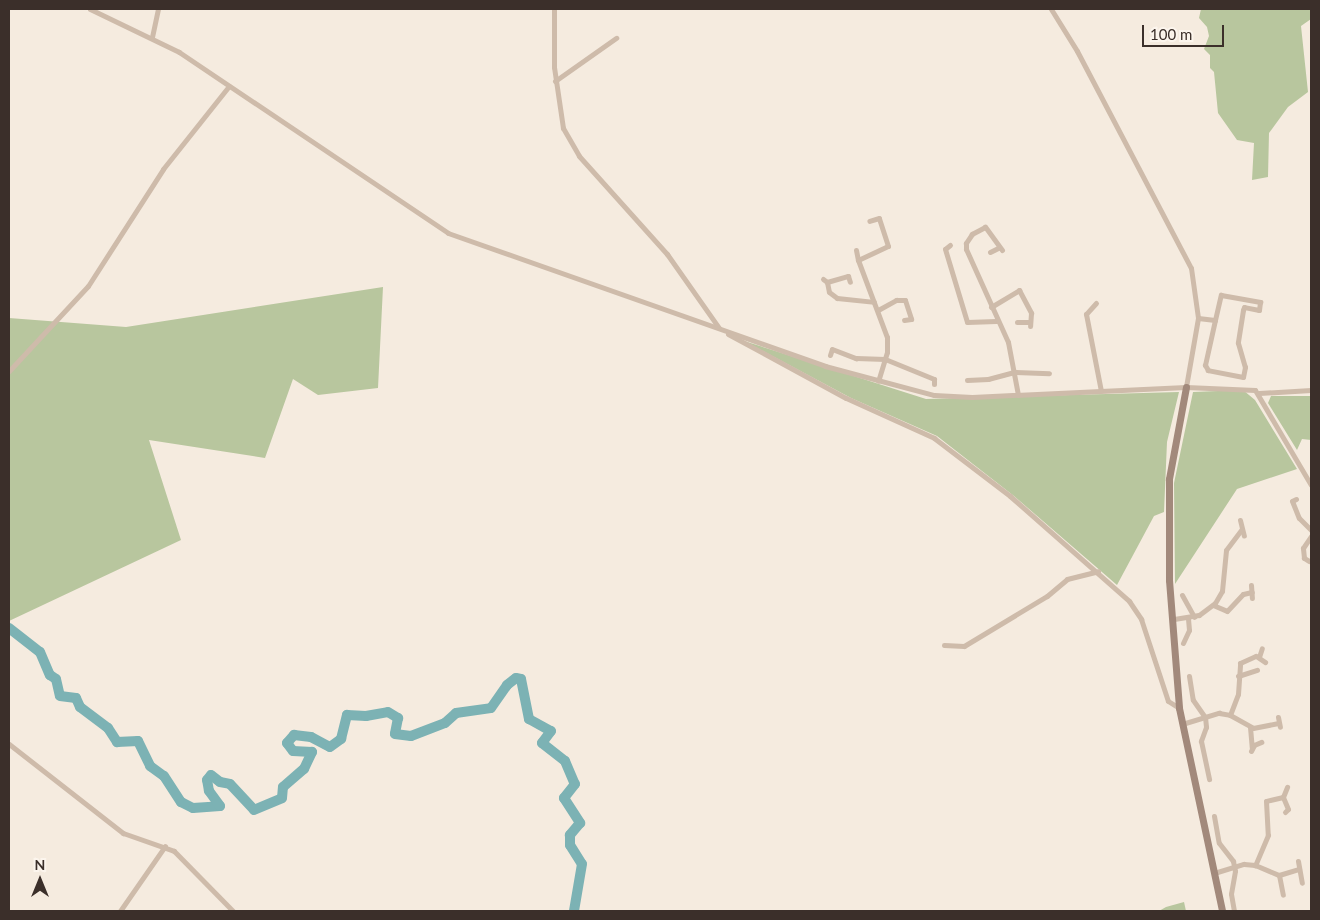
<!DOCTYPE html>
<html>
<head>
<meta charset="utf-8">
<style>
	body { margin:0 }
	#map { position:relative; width:1320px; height:920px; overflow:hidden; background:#f5ebdf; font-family:Lato,sans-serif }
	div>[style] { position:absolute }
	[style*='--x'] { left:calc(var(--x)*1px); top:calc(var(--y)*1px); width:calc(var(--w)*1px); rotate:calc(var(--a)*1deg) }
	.green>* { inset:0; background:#b8c69e }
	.river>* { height:10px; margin:-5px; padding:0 5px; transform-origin:5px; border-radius:5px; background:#7cb2b4 }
	.street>* { height:5px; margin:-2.5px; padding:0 2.5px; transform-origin:2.5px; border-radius:2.5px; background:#cebbaa }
	.secondary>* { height:7px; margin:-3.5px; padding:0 3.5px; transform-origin:3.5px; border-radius:3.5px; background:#a2897b }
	span { translate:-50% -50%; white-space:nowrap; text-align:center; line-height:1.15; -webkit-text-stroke:4px #fcf5ed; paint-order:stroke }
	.frame { position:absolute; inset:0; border:10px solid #3b2f2a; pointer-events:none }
	.north { position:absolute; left:15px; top:855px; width:50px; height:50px; -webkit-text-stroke:4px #fcf5ed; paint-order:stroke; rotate:0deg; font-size:14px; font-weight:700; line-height:20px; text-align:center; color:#3b2f2a }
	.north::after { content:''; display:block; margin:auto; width:18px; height:22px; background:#3b2f2a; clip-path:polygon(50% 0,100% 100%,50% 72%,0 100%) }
	.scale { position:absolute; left:1142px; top:25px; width:82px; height:22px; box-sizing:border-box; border:2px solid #3b2f2a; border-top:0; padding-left:6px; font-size:15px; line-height:18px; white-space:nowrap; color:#3b2f2a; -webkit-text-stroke:4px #fcf5ed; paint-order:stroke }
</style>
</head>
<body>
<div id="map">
	<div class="green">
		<div style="clip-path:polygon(1201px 9px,1311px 9px,1311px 19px,1301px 26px,1308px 92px,1288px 107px,1269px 133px,1268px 177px,1252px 180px,1254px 143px,1237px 140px,1218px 113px,1214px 72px,1210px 68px,1210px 55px,1204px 49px,1209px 36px,1207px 27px,1199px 18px)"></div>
		<div style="clip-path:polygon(383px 287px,378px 388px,318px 395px,293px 379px,265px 458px,149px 440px,181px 540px,9px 621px,9px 318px,126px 327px)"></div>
		<div style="clip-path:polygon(744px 341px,926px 399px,1179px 392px,1167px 442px,1164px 512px,1154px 516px,1117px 585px,1014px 496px,937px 436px,851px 398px)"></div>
		<div style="clip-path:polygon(1243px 390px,1255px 400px,1297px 469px,1237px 489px,1175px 584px,1174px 483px,1193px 392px)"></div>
		<div style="clip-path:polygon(1271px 396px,1311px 396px,1311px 440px,1302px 439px,1297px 450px,1268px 403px)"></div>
		<div style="clip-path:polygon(1184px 902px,1186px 911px,1159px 911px,1166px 907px)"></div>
	</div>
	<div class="river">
		<div style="--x:9;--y:628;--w:39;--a:38"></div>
		<div style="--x:40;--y:652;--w:25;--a:67"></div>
		<div style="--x:50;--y:675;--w:7;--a:34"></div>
		<div style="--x:56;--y:679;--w:17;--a:77"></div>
		<div style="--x:60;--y:696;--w:16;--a:7"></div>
		<div style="--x:76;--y:698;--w:10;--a:66"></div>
		<div style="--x:80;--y:707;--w:35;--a:37"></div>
		<div style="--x:108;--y:728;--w:17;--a:57"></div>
		<div style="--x:117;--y:742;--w:21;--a:-3"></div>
		<div style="--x:138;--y:741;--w:28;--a:64"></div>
		<div style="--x:150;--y:766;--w:17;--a:36"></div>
		<div style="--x:164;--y:776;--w:31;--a:57"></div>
		<div style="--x:181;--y:802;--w:13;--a:27"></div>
		<div style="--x:193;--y:808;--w:27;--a:-4"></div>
		<div style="--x:220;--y:806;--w:19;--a:-126"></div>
		<div style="--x:209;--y:791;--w:11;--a:-100"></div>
		<div style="--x:207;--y:780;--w:6;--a:-51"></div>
		<div style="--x:211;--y:775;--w:11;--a:38"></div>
		<div style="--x:220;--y:782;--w:10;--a:11"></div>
		<div style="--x:230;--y:784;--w:35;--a:47"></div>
		<div style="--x:254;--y:810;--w:30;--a:-23"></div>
		<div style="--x:282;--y:798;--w:11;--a:-85"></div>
		<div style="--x:283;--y:787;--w:28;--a:-41"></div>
		<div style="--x:304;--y:769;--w:19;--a:-65"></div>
		<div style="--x:312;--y:752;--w:19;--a:-177"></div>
		<div style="--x:293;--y:751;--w:10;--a:-127"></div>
		<div style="--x:287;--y:743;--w:11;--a:-49"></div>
		<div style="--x:294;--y:735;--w:17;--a:7"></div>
		<div style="--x:311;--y:737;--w:21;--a:28"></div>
		<div style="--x:330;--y:747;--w:14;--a:-36"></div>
		<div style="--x:341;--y:739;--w:25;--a:-76"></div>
		<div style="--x:347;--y:715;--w:19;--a:3"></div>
		<div style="--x:366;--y:716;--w:22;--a:-10"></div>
		<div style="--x:388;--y:712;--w:12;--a:31"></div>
		<div style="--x:398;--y:718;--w:16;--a:101"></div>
		<div style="--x:395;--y:734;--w:16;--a:7"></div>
		<div style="--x:411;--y:736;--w:36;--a:-21"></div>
		<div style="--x:445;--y:723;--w:15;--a:-42"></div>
		<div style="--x:456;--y:713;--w:35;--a:-8"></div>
		<div style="--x:491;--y:708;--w:28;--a:-55"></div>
		<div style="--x:507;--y:685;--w:11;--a:-38"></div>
		<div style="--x:516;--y:678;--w:5;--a:11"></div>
		<div style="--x:521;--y:679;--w:41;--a:78.7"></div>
		<div style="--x:529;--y:719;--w:25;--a:29"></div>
		<div style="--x:551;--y:731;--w:15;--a:127"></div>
		<div style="--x:542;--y:743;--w:29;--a:38"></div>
		<div style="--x:565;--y:761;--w:25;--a:67"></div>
		<div style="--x:575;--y:784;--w:18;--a:128"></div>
		<div style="--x:564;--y:798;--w:30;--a:57"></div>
		<div style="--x:580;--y:823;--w:16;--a:130"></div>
		<div style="--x:570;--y:835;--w:10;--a:90"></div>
		<div style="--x:570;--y:845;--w:22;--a:58"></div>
		<div style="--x:582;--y:864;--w:48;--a:99.7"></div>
	</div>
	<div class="street">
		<div style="--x:90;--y:9;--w:99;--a:25.8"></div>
		<div style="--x:179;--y:52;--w:324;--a:33.9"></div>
		<div style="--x:448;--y:233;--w:400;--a:19.4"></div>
		<div style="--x:825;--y:366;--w:113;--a:14.9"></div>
		<div style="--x:934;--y:395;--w:38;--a:3"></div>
		<div style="--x:972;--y:397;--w:214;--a:-2.7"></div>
		<div style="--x:1186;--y:387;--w:69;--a:2.5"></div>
		<div style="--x:1255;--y:390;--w:110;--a:59.5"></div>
		<div style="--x:554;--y:9;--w:58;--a:90"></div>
		<div style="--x:554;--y:67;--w:62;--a:81.6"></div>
		<div style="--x:563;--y:128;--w:32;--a:60"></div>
		<div style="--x:579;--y:156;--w:132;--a:48.1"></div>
		<div style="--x:667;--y:254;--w:90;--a:54.9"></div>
		<div style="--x:1051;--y:9;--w:49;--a:58.2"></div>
		<div style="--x:1077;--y:51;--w:245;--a:62.3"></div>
		<div style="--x:1191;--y:268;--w:50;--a:82"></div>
		<div style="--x:1198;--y:318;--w:70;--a:99.9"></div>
		<div style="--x:152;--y:37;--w:29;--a:-78"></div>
		<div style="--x:555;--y:81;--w:75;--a:-35.2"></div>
		<div style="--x:950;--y:245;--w:6;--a:141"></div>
		<div style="--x:945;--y:249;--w:76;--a:73.2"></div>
		<div style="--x:967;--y:322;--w:29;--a:-2"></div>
		<div style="--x:856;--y:250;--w:10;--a:79"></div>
		<div style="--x:858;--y:260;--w:33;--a:-25"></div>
		<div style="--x:888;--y:246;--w:29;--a:-108"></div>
		<div style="--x:879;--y:218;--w:10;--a:163"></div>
		<div style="--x:1002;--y:250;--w:29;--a:-126"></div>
		<div style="--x:985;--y:227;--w:15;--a:152"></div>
		<div style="--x:972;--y:234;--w:11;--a:124"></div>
		<div style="--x:966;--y:243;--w:6;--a:90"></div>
		<div style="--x:966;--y:249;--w:102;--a:65.7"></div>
		<div style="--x:1008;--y:342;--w:54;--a:79.3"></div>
		<div style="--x:990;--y:252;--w:9;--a:-27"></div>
		<div style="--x:858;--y:260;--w:82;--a:69.4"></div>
		<div style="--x:887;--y:337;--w:15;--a:90"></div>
		<div style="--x:887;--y:352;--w:30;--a:107"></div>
		<div style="--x:823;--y:279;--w:5;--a:37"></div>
		<div style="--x:827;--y:282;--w:22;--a:-16"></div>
		<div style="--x:848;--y:276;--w:6;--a:72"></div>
		<div style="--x:827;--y:282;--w:10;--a:79"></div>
		<div style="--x:829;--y:292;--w:10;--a:37"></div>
		<div style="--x:837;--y:298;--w:37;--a:6"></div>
		<div style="--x:1096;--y:303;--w:15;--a:132"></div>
		<div style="--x:1086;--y:314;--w:78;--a:79"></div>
		<div style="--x:991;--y:307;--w:33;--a:-31"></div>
		<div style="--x:1019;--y:290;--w:26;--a:62"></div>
		<div style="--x:1031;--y:313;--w:13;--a:94"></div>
		<div style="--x:878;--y:310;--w:21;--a:-29"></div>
		<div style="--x:896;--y:300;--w:9;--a:0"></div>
		<div style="--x:905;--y:300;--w:20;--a:72"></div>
		<div style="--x:911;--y:319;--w:7;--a:172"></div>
		<div style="--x:1198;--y:318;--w:17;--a:7"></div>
		<div style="--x:1215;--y:320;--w:26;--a:-77"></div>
		<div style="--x:1221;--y:295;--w:40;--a:10"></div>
		<div style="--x:1260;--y:302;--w:8;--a:97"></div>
		<div style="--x:1259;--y:310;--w:15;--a:-169"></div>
		<div style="--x:1244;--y:307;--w:3;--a:108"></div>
		<div style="--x:1243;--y:310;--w:33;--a:99"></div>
		<div style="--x:1238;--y:343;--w:25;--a:74"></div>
		<div style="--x:1245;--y:367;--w:10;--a:101"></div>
		<div style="--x:1243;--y:377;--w:36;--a:-169"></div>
		<div style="--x:1208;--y:370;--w:6;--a:-121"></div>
		<div style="--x:1205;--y:365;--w:46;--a:-77.5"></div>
		<div style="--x:1017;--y:322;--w:12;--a:0"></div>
		<div style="--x:728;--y:334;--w:134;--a:28.5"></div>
		<div style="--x:846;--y:398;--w:97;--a:24.4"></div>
		<div style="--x:934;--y:438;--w:96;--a:37.3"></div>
		<div style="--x:1010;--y:496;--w:159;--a:41.4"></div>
		<div style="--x:1129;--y:601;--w:22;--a:56"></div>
		<div style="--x:1141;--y:619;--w:86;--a:71.8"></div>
		<div style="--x:1168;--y:701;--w:13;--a:32"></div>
		<div style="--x:830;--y:355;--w:6;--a:-72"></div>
		<div style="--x:832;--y:349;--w:26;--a:21"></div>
		<div style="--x:856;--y:358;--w:29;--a:2"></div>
		<div style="--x:885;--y:359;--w:53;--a:22.2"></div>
		<div style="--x:934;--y:379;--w:5;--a:90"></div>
		<div style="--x:9;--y:371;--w:116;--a:-47.1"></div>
		<div style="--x:88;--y:286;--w:139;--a:-57.3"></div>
		<div style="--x:163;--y:169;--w:106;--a:-51.5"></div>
		<div style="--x:967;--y:380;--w:21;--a:-3"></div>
		<div style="--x:988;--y:379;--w:28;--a:-15"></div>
		<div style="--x:1015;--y:372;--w:34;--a:2"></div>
		<div style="--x:1259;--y:393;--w:52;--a:-3.3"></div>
		<div style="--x:1296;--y:499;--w:4;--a:153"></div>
		<div style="--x:1292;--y:501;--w:18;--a:68"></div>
		<div style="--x:1299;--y:518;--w:17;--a:45"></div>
		<div style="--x:1240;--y:520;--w:16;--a:76"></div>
		<div style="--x:1309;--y:561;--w:6;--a:-149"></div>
		<div style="--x:1304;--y:558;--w:10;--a:-96"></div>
		<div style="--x:1303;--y:548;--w:14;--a:-56"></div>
		<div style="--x:1251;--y:585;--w:13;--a:86"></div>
		<div style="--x:1182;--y:595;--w:25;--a:61"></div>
		<div style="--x:1213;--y:605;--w:15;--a:23"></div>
		<div style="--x:1227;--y:611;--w:23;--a:-47"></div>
		<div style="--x:1243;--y:594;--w:9;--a:-13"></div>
		<div style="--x:1174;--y:619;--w:25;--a:-9"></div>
		<div style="--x:1199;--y:615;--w:20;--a:-37"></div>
		<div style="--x:1215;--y:603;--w:14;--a:-60"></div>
		<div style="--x:1222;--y:591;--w:41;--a:-84.4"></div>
		<div style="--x:1226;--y:550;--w:26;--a:-53"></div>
		<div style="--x:1183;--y:643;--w:14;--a:-65"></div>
		<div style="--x:1189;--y:630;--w:12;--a:-95"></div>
		<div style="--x:944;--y:645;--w:20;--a:3"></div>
		<div style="--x:964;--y:646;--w:97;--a:-31.1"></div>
		<div style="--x:1047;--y:596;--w:26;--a:-40"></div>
		<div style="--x:1067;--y:579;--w:32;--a:-14"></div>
		<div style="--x:1259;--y:657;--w:9;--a:-72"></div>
		<div style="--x:1189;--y:676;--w:24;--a:81"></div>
		<div style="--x:1193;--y:700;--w:21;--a:55"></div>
		<div style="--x:1205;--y:717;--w:10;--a:84"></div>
		<div style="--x:1206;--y:727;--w:15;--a:110"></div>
		<div style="--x:1201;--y:741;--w:39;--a:78"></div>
		<div style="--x:1238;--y:676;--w:20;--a:-18"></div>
		<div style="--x:1230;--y:715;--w:22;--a:-69"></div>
		<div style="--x:1238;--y:694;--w:31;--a:-86"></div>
		<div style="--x:1240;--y:663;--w:17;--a:-24"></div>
		<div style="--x:1256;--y:656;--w:11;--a:34"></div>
		<div style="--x:1278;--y:717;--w:10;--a:79"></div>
		<div style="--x:1182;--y:724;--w:39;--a:-17"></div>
		<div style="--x:1219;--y:713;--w:11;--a:10"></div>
		<div style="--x:1230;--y:715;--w:26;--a:29"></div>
		<div style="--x:1253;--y:728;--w:26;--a:-11"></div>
		<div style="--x:1250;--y:727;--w:21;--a:85"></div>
		<div style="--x:9;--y:744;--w:145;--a:38"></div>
		<div style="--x:123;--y:833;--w:54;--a:19.4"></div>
		<div style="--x:174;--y:851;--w:84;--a:45.5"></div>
		<div style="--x:1251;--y:751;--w:7;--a:-63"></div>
		<div style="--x:1254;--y:745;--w:8;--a:-23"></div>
		<div style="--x:1283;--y:797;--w:11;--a:-68"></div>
		<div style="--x:1285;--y:812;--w:4;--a:-45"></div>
		<div style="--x:1288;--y:809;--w:13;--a:-113"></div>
		<div style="--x:1283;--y:797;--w:17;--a:167"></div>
		<div style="--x:1266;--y:801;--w:34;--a:87"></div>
		<div style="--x:1268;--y:835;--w:33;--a:113"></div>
		<div style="--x:1255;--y:865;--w:26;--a:23"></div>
		<div style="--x:1279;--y:875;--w:21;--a:-17"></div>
		<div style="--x:1214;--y:816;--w:27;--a:80"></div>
		<div style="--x:1219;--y:843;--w:23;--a:52"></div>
		<div style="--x:1233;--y:861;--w:10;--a:79"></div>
		<div style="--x:1235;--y:871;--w:23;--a:100"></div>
		<div style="--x:1231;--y:894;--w:17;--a:80"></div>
		<div style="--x:1298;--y:861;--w:22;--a:80"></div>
		<div style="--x:1214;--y:873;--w:31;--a:-17"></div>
		<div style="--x:1244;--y:864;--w:11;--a:5"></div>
		<div style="--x:1279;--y:875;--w:20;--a:79"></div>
		<div style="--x:120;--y:911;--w:79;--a:-55.3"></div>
	</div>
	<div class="secondary">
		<div style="--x:1186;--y:387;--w:94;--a:100.5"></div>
		<div style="--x:1169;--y:479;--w:101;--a:90"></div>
		<div style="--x:1169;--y:580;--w:128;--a:85.5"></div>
		<div style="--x:1179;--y:708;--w:208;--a:78"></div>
	</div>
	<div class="frame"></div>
	<div class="north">N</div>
	<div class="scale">100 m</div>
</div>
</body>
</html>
